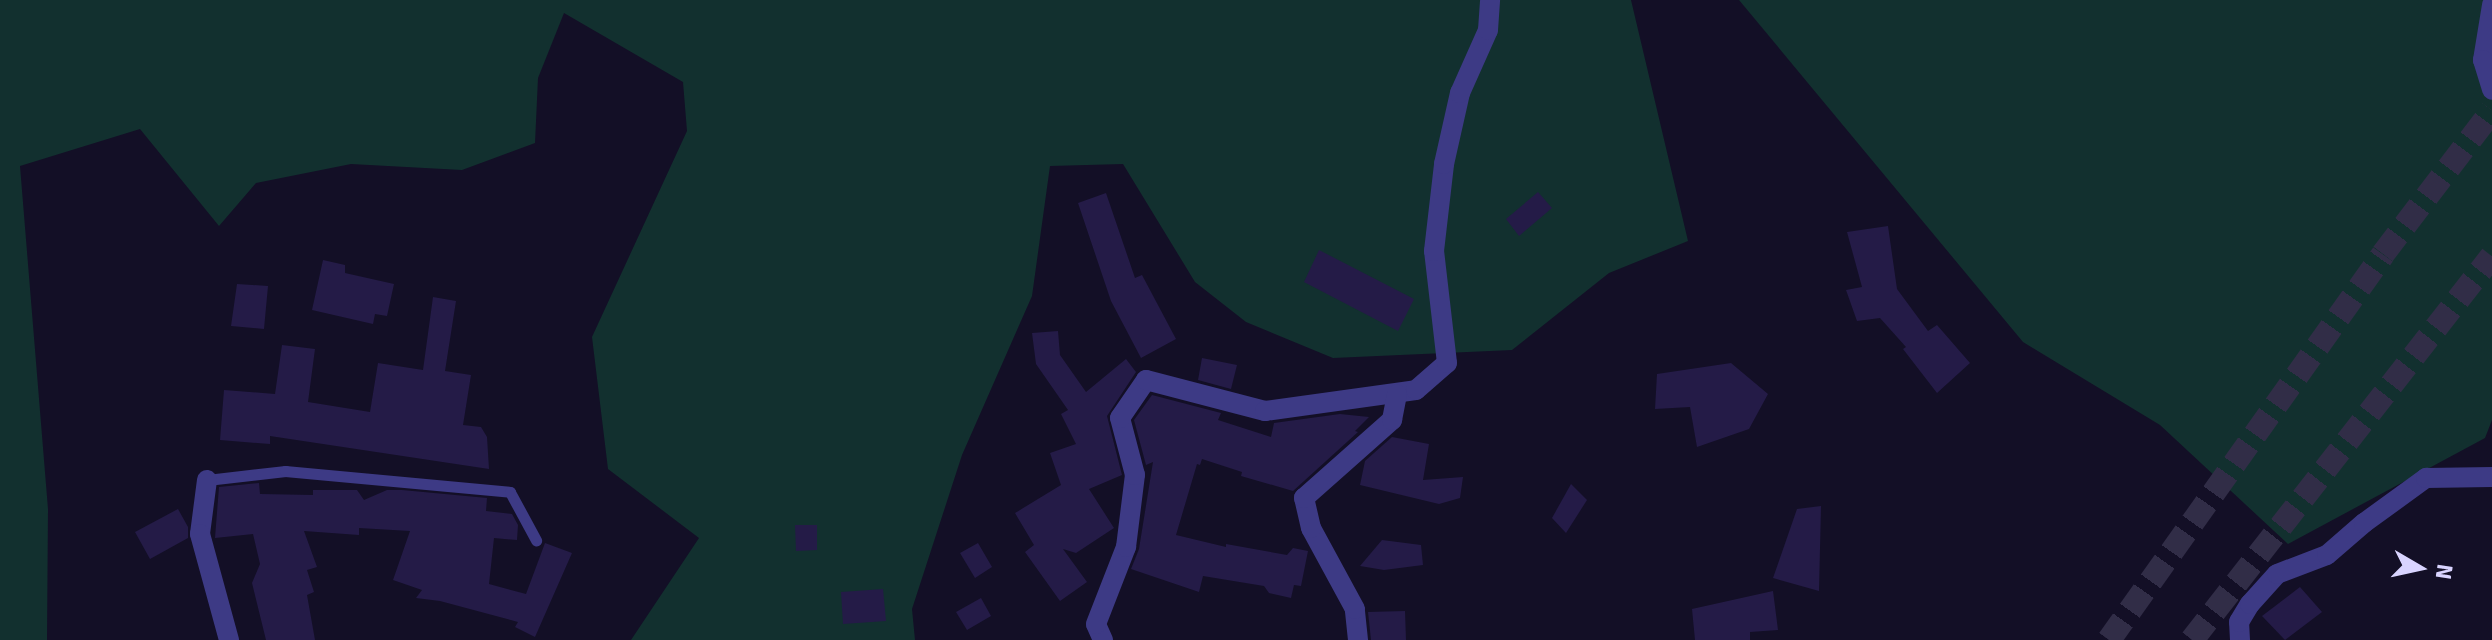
<!DOCTYPE html>
<html>
<head>
<meta charset="utf-8">
<style>
	body { margin:0 }
	#map { position:relative; width:2492px; height:640px; overflow:hidden; background:#130f26; font-family:Signika,sans-serif }
	div>[style] { position:absolute }
	[style*='--x'] { left:calc(var(--x)*1px); top:calc(var(--y)*1px); width:calc(var(--w)*1px); rotate:calc(var(--a)*1deg) }
	.green>* { inset:0; background:#12302f }
	.building>* { inset:0; background:#241b47 }
	.highway-tunnel>* { height:24px; margin-top:-12px; transform-origin:0; background:repeating-linear-gradient(90deg,#312d47 0 24px,transparent 0 36px) }
	.lane>* { height:11px; margin:-5.5px; padding:0 5.5px; transform-origin:5.5px; border-radius:5.5px; background:#3d3a85 }
	.street>* { height:20px; margin:-10px; padding:0 10px; transform-origin:10px; border-radius:10px; background:#3d3a85 }
	span { translate:-50% -50%; white-space:nowrap; text-align:center; line-height:1.15; -webkit-text-stroke:6px #130f26; paint-order:stroke }
	.north { position:absolute; left:2380px; top:528px; width:80px; height:80px; -webkit-text-stroke:6px #130f26; paint-order:stroke; rotate:99deg; font-size:22px; font-weight:700; line-height:32px; text-align:center; color:#d9d4ff }
	.north::after { content:''; display:block; margin:auto; width:28px; height:36px; background:#d9d4ff; clip-path:polygon(50% 0,100% 100%,50% 72%,0 100%) }
</style>
</head>
<body>
<div id="map">
	<div class="green">
		<div style="clip-path:polygon(0 0,1631px 0,1688px 241px,1609px 273px,1512px 350px,1333px 358px,1246px 322px,1195px 282px,1123px 164px,1050px 166px,1032px 296px,962px 455px,912px 609px,915px 640px,631px 640px,699px 538px,608px 469px,592px 337px,687px 131px,683px 82px,564px 13px,538px 78px,535px 143px,462px 170px,351px 164px,256px 183px,219px 226px,140px 129px,20px 166px,48px 509px,47px 640px,0 640px)"></div>
		<div style="clip-path:polygon(1739px 0,2492px 0,2492px 420px,2485px 438px,2288px 544px,2160px 425px,2023px 342px)"></div>
	</div>
	<div class="building">
		<div style="clip-path:polygon(1538px 192px,1552px 208px,1519px 236px,1506px 219px)"></div>
		<div style="clip-path:polygon(1106px 193px,1135px 278px,1142px 275px,1176px 339px,1141px 358px,1111px 301px,1078px 203px)"></div>
		<div style="clip-path:polygon(1888px 226px,1897px 289px,1928px 331px,1937px 325px,1970px 363px,1937px 393px,1903px 349px,1906px 347px,1880px 318px,1857px 321px,1846px 290px,1862px 287px,1847px 232px)"></div>
		<div style="clip-path:polygon(1319px 250px,1414px 299px,1398px 331px,1304px 282px)"></div>
		<div style="clip-path:polygon(323px 260px,345px 265px,345px 273px,394px 284px,387px 316px,375px 314px,373px 324px,312px 310px)"></div>
		<div style="clip-path:polygon(237px 284px,268px 286px,264px 329px,231px 326px)"></div>
		<div style="clip-path:polygon(433px 297px,456px 301px,445px 371px,471px 375px,463px 425px,481px 427px,487px 437px,489px 469px,270px 436px,270px 444px,220px 440px,224px 390px,275px 394px,282px 345px,315px 349px,308px 402px,370px 412px,378px 363px,423px 370px)"></div>
		<div style="clip-path:polygon(1058px 331px,1060px 355px,1086px 392px,1126px 359px,1136px 372px,1107px 416px,1122px 475px,1089px 489px,1114px 528px,1076px 553px,1063px 549px,1087px 582px,1060px 601px,1025px 552px,1034px 545px,1015px 513px,1061px 485px,1050px 453px,1076px 444px,1061px 414px,1068px 410px,1036px 364px,1032px 333px)"></div>
		<div style="clip-path:polygon(1202px 358px,1237px 365px,1231px 389px,1198px 380px)"></div>
		<div style="clip-path:polygon(1731px 363px,1768px 394px,1749px 429px,1697px 447px,1690px 407px,1655px 409px,1657px 374px)"></div>
		<div style="clip-path:polygon(1152px 395px,1221px 413px,1218px 420px,1271px 437px,1274px 423px,1340px 414px,1369px 417px,1355px 431px,1358px 432px,1293px 491px,1241px 476px,1242px 472px,1202px 459px,1200px 465px,1197px 464px,1176px 535px,1226px 547px,1226px 544px,1287px 555px,1293px 548px,1308px 551px,1301px 586px,1294px 585px,1291px 598px,1269px 593px,1264px 586px,1203px 576px,1199px 592px,1131px 569px,1139px 549px,1153px 462px,1146px 465px,1134px 420px)"></div>
		<div style="clip-path:polygon(1392px 437px,1429px 444px,1423px 480px,1463px 477px,1460px 498px,1439px 504px,1360px 485px,1365px 461px)"></div>
		<div style="clip-path:polygon(259px 483px,260px 494px,313px 495px,313px 490px,357px 490px,364px 500px,387px 490px,402px 490px,487px 498px,486px 511px,512px 514px,518px 525px,517px 540px,494px 538px,489px 584px,526px 594px,545px 543px,572px 553px,535px 637px,515px 627px,518px 622px,440px 601px,416px 598px,422px 590px,393px 580px,410px 531px,359px 528px,359px 535px,304px 531px,317px 567px,307px 570px,314px 592px,307px 595px,315px 640px,266px 640px,252px 583px,260px 564px,253px 534px,215px 538px,219px 487px)"></div>
		<div style="clip-path:polygon(1571px 484px,1587px 500px,1566px 533px,1552px 518px)"></div>
		<div style="clip-path:polygon(1821px 506px,1819px 591px,1773px 578px,1797px 509px)"></div>
		<div style="clip-path:polygon(178px 509px,188px 527px,188px 538px,150px 559px,135px 532px)"></div>
		<div style="clip-path:polygon(795px 525px,817px 525px,817px 550px,796px 551px)"></div>
		<div style="clip-path:polygon(1382px 540px,1421px 545px,1423px 565px,1384px 570px,1360px 566px)"></div>
		<div style="clip-path:polygon(978px 543px,992px 567px,975px 578px,960px 553px)"></div>
		<div style="clip-path:polygon(2300px 587px,2322px 612px,2285px 640px,2262px 616px)"></div>
		<div style="clip-path:polygon(883px 589px,886px 621px,843px 624px,841px 592px)"></div>
		<div style="clip-path:polygon(1773px 591px,1778px 630px,1750px 632px,1750px 640px,1695px 640px,1692px 609px)"></div>
		<div style="clip-path:polygon(981px 598px,991px 616px,967px 630px,956px 612px)"></div>
		<div style="clip-path:polygon(1405px 611px,1406px 640px,1371px 640px,1368px 612px)"></div>
	</div>
	<div class="highway-tunnel">
		<div style="--x:2109;--y:640;--w:473;--a:-54.6"></div>
		<div style="--x:2383;--y:254;--w:180;--a:-52.7"></div>
		<div style="--x:2192;--y:640;--w:487;--a:-52"></div>
	</div>
	<div class="lane">
		<div style="--x:207;--y:480;--w:79;--a:-6.6"></div>
		<div style="--x:285;--y:471;--w:226;--a:5.3"></div>
		<div style="--x:510;--y:492;--w:55;--a:61.6"></div>
	</div>
	<div class="street">
		<div style="--x:2492;--y:5;--w:56;--a:99.3"></div>
		<div style="--x:2483;--y:60;--w:31;--a:73"></div>
		<div style="--x:207;--y:480;--w:54;--a:97.4"></div>
		<div style="--x:200;--y:534;--w:110;--a:74.7"></div>
		<div style="--x:1103;--y:640;--w:17;--a:-114"></div>
		<div style="--x:1096;--y:624;--w:83;--a:-68.7"></div>
		<div style="--x:1126;--y:547;--w:73;--a:-82.9"></div>
		<div style="--x:1135;--y:475;--w:59;--a:-104.7"></div>
		<div style="--x:1120;--y:418;--w:46;--a:-55.6"></div>
		<div style="--x:1146;--y:380;--w:123;--a:14.6"></div>
		<div style="--x:1265;--y:411;--w:152;--a:-7.9"></div>
		<div style="--x:1416;--y:390;--w:41;--a:-41.1"></div>
		<div style="--x:1447;--y:363;--w:113;--a:-96.6"></div>
		<div style="--x:1434;--y:251;--w:88;--a:-83.4"></div>
		<div style="--x:1444;--y:164;--w:73;--a:-77.3"></div>
		<div style="--x:1460;--y:93;--w:69;--a:-66"></div>
		<div style="--x:1488;--y:30;--w:30;--a:-86"></div>
		<div style="--x:1358;--y:640;--w:31;--a:-96"></div>
		<div style="--x:1355;--y:609;--w:92;--a:-118.5"></div>
		<div style="--x:1311;--y:528;--w:31;--a:-103"></div>
		<div style="--x:1304;--y:498;--w:118;--a:-41.6"></div>
		<div style="--x:1392;--y:420;--w:26;--a:-79"></div>
		<div style="--x:2240;--y:640;--w:18;--a:-93"></div>
		<div style="--x:2239;--y:622;--w:21;--a:-59"></div>
		<div style="--x:2250;--y:604;--w:40;--a:-48"></div>
		<div style="--x:2277;--y:574;--w:53;--a:-20.8"></div>
		<div style="--x:2327;--y:555;--w:49;--a:-40.9"></div>
		<div style="--x:2364;--y:523;--w:77;--a:-36"></div>
		<div style="--x:2426;--y:478;--w:66;--a:-0.9"></div>
	</div>
	<div class="north">N</div>
</div>
</body>
</html>
